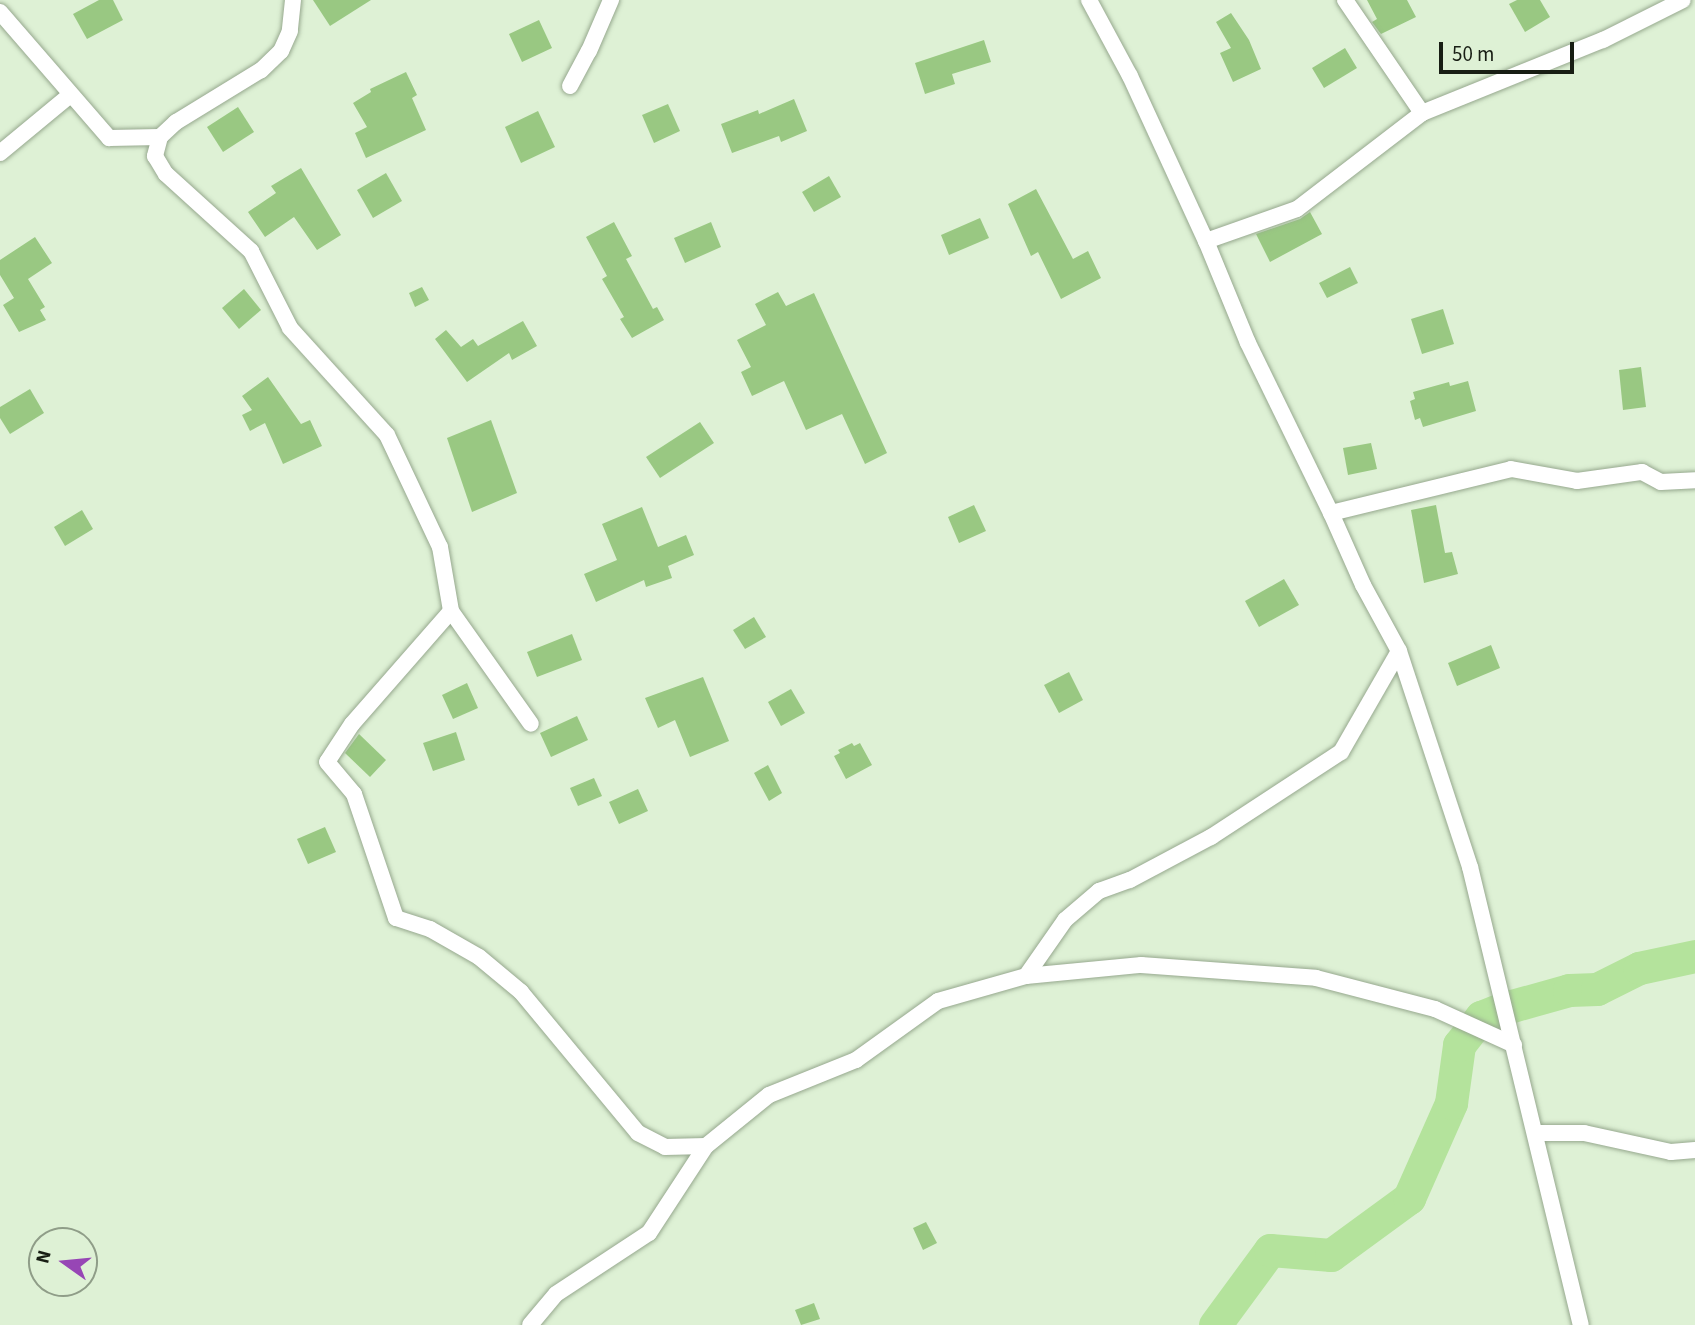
<!DOCTYPE html>
<html>
<head>
<meta charset="utf-8">
<style>
	body { margin:0 }
	#map { position:relative; width:1695px; height:1325px; overflow:hidden; background:#def1d5; font-family:"Source Sans 3",sans-serif }
	div>[style] { position:absolute }
	[style*='--x'] { left:calc(var(--x)*1px); top:calc(var(--y)*1px); width:calc(var(--w)*1px); rotate:calc(var(--a)*1deg) }
	.river>* { height:33px; margin:-16.5px; padding:0 16.5px; transform-origin:16.5px; border-radius:16.5px; background:#b4e39c }
	.building>* { inset:0; background:#99c882 }
	.roads { filter:drop-shadow(0 0 2px #96a88e) drop-shadow(0 0 2px #96a88e) }
	.minor>* { height:16px; margin:-8px; padding:0 8px; transform-origin:8px; border-radius:8px; background:#fff }
	span { translate:-50% -50%; white-space:nowrap; text-align:center; line-height:1.15; -webkit-text-stroke:6px #def1d5; paint-order:stroke }
	.north { position:absolute; left:28px; top:1227px; width:70px; height:70px; box-sizing:border-box; background:#def1d5; border:2px solid #8f9d88; border-radius:50%; rotate:285deg; font-size:19px; font-weight:700; line-height:28px; text-align:center; color:#181e14 }
	.north::after { content:''; display:block; margin:auto; width:24px; height:32px; background:#9746b5; clip-path:polygon(50% 0,100% 100%,50% 72%,0 100%) }
	.scale { position:absolute; left:1439px; top:42px; width:135px; height:32px; box-sizing:border-box; border:4px solid #181e14; border-top:0; padding-left:9px; font-size:21px; line-height:24px; white-space:nowrap; color:#181e14; -webkit-text-stroke:5px #def1d5; paint-order:stroke }
</style>
</head>
<body>
<div id="map">
	<div class="river">
		<div style="--x:1512;--y:1006;--w:59;--a:-15.7"></div>
		<div style="--x:1569;--y:990;--w:28;--a:-2"></div>
		<div style="--x:1597;--y:989;--w:47;--a:-26.6"></div>
		<div style="--x:1639;--y:968;--w:57;--a:-12.1"></div>
		<div style="--x:1215;--y:1325;--w:93;--a:-53.7"></div>
		<div style="--x:1270;--y:1250;--w:61;--a:4.7"></div>
		<div style="--x:1331;--y:1255;--w:97;--a:-36.2"></div>
		<div style="--x:1409;--y:1198;--w:104;--a:-66.1"></div>
		<div style="--x:1451;--y:1103;--w:59;--a:-82.1"></div>
		<div style="--x:1459;--y:1045;--w:36;--a:-52"></div>
		<div style="--x:1481;--y:1017;--w:16;--a:-22"></div>
	</div>
	<div class="building">
		<div style="clip-path:polygon(99px 0,113px 0,123px 20px,87px 39px,73px 14px)"></div>
		<div style="clip-path:polygon(313px 0,371px 0,330px 26px)"></div>
		<div style="clip-path:polygon(1367px 0,1407px 0,1416px 17px,1381px 34px,1372px 22px,1377px 19px)"></div>
		<div style="clip-path:polygon(1517px 0,1540px 0,1550px 17px,1525px 32px,1509px 4px)"></div>
		<div style="clip-path:polygon(1231px 13px,1249px 40px,1261px 69px,1233px 82px,1220px 53px,1231px 48px,1216px 22px)"></div>
		<div style="clip-path:polygon(539px 20px,552px 48px,522px 62px,509px 34px)"></div>
		<div style="clip-path:polygon(984px 40px,991px 62px,952px 74px,955px 84px,925px 94px,915px 63px)"></div>
		<div style="clip-path:polygon(1345px 48px,1357px 68px,1324px 88px,1312px 68px)"></div>
		<div style="clip-path:polygon(406px 72px,417px 95px,412px 98px,426px 130px,366px 158px,355px 133px,367px 127px,353px 103px,371px 92px,370px 89px)"></div>
		<div style="clip-path:polygon(794px 99px,807px 131px,781px 142px,779px 136px,732px 153px,721px 124px,758px 110px,759px 114px)"></div>
		<div style="clip-path:polygon(668px 104px,680px 131px,654px 143px,642px 115px)"></div>
		<div style="clip-path:polygon(238px 107px,254px 132px,223px 152px,207px 127px)"></div>
		<div style="clip-path:polygon(538px 111px,555px 147px,521px 163px,505px 127px)"></div>
		<div style="clip-path:polygon(301px 168px,341px 235px,317px 250px,294px 217px,265px 237px,248px 212px,276px 193px,271px 186px)"></div>
		<div style="clip-path:polygon(386px 173px,402px 201px,373px 218px,357px 190px)"></div>
		<div style="clip-path:polygon(829px 176px,841px 197px,814px 212px,802px 192px)"></div>
		<div style="clip-path:polygon(1036px 189px,1073px 259px,1088px 251px,1101px 278px,1061px 299px,1038px 252px,1031px 256px,1008px 204px)"></div>
		<div style="clip-path:polygon(1310px 212px,1322px 234px,1270px 262px,1256px 234px,1300px 219px)"></div>
		<div style="clip-path:polygon(980px 218px,989px 238px,949px 255px,941px 235px)"></div>
		<div style="clip-path:polygon(614px 222px,632px 256px,626px 259px,653px 309px,657px 307px,664px 320px,632px 338px,620px 319px,624px 317px,602px 279px,607px 276px,586px 237px)"></div>
		<div style="clip-path:polygon(711px 222px,721px 247px,685px 263px,674px 238px)"></div>
		<div style="clip-path:polygon(35px 237px,52px 263px,28px 279px,45px 307px,40px 310px,46px 320px,19px 332px,3px 305px,14px 298px,0 275px,0 260px)"></div>
		<div style="clip-path:polygon(1350px 267px,1358px 283px,1327px 298px,1319px 283px)"></div>
		<div style="clip-path:polygon(422px 287px,429px 300px,415px 307px,409px 293px)"></div>
		<div style="clip-path:polygon(244px 289px,261px 310px,239px 329px,222px 308px)"></div>
		<div style="clip-path:polygon(778px 292px,786px 306px,814px 293px,887px 453px,865px 464px,842px 414px,806px 430px,784px 381px,752px 396px,741px 372px,751px 367px,737px 340px,766px 325px,755px 304px)"></div>
		<div style="clip-path:polygon(1443px 309px,1454px 344px,1422px 354px,1411px 319px)"></div>
		<div style="clip-path:polygon(523px 321px,537px 346px,512px 360px,509px 353px,467px 382px,435px 339px,446px 330px,461px 347px,473px 339px,478px 346px)"></div>
		<div style="clip-path:polygon(1641px 367px,1646px 407px,1623px 410px,1619px 370px)"></div>
		<div style="clip-path:polygon(268px 377px,301px 424px,310px 420px,322px 446px,283px 464px,265px 423px,250px 431px,242px 415px,252px 410px,242px 396px)"></div>
		<div style="clip-path:polygon(1468px 381px,1476px 411px,1423px 427px,1420px 418px,1415px 420px,1410px 401px,1415px 399px,1413px 392px,1449px 382px,1450px 386px)"></div>
		<div style="clip-path:polygon(30px 389px,44px 413px,10px 434px,0 418px,0 407px)"></div>
		<div style="clip-path:polygon(491px 420px,517px 493px,472px 512px,447px 438px)"></div>
		<div style="clip-path:polygon(700px 422px,714px 443px,660px 478px,646px 457px)"></div>
		<div style="clip-path:polygon(1371px 443px,1377px 469px,1348px 475px,1343px 448px)"></div>
		<div style="clip-path:polygon(974px 505px,986px 531px,959px 543px,948px 517px)"></div>
		<div style="clip-path:polygon(1436px 505px,1445px 553px,1452px 552px,1458px 574px,1424px 583px,1411px 510px)"></div>
		<div style="clip-path:polygon(642px 507px,658px 547px,686px 535px,694px 555px,668px 566px,672px 578px,646px 587px,644px 580px,596px 602px,584px 574px,617px 560px,602px 524px)"></div>
		<div style="clip-path:polygon(82px 510px,93px 529px,65px 546px,54px 527px)"></div>
		<div style="clip-path:polygon(1284px 579px,1299px 605px,1259px 627px,1245px 601px)"></div>
		<div style="clip-path:polygon(754px 617px,766px 637px,745px 649px,733px 630px)"></div>
		<div style="clip-path:polygon(572px 634px,582px 660px,537px 677px,527px 652px)"></div>
		<div style="clip-path:polygon(1491px 645px,1500px 668px,1457px 686px,1448px 663px)"></div>
		<div style="clip-path:polygon(1069px 672px,1083px 700px,1059px 713px,1044px 685px)"></div>
		<div style="clip-path:polygon(703px 677px,729px 741px,690px 757px,675px 720px,658px 728px,645px 698px)"></div>
		<div style="clip-path:polygon(467px 683px,478px 708px,453px 719px,442px 695px)"></div>
		<div style="clip-path:polygon(791px 689px,805px 713px,781px 726px,768px 702px)"></div>
		<div style="clip-path:polygon(577px 716px,588px 740px,551px 757px,540px 733px)"></div>
		<div style="clip-path:polygon(456px 732px,465px 760px,433px 771px,423px 743px)"></div>
		<div style="clip-path:polygon(359px 734px,386px 760px,370px 777px,345px 753px)"></div>
		<div style="clip-path:polygon(852px 743px,854px 746px,860px 743px,872px 765px,846px 779px,834px 756px,840px 753px,838px 750px)"></div>
		<div style="clip-path:polygon(768px 765px,782px 793px,769px 801px,754px 773px)"></div>
		<div style="clip-path:polygon(594px 778px,602px 796px,578px 806px,570px 788px)"></div>
		<div style="clip-path:polygon(638px 789px,648px 811px,619px 824px,609px 802px)"></div>
		<div style="clip-path:polygon(325px 827px,336px 852px,308px 864px,297px 839px)"></div>
		<div style="clip-path:polygon(926px 1222px,937px 1243px,923px 1250px,913px 1228px)"></div>
		<div style="clip-path:polygon(814px 1303px,820px 1319px,801px 1325px,795px 1310px)"></div>
	</div>
	<div class="roads">
		<div class="minor">
			<div style="--x:293;--y:0;--w:31;--a:96"></div>
			<div style="--x:290;--y:31;--w:22;--a:114"></div>
			<div style="--x:281;--y:51;--w:28;--a:136"></div>
			<div style="--x:261;--y:70;--w:100;--a:148.5"></div>
			<div style="--x:176;--y:122;--w:22;--a:137"></div>
			<div style="--x:160;--y:137;--w:20;--a:105"></div>
			<div style="--x:155;--y:156;--w:21;--a:59"></div>
			<div style="--x:166;--y:174;--w:115;--a:42.2"></div>
			<div style="--x:251;--y:251;--w:86;--a:63.1"></div>
			<div style="--x:290;--y:328;--w:144;--a:47.8"></div>
			<div style="--x:387;--y:435;--w:124;--a:64.7"></div>
			<div style="--x:440;--y:547;--w:65;--a:80.2"></div>
			<div style="--x:451;--y:611;--w:138;--a:54.7"></div>
			<div style="--x:1089;--y:0;--w:86;--a:61.7"></div>
			<div style="--x:1130;--y:76;--w:182;--a:65.3"></div>
			<div style="--x:1206;--y:241;--w:110;--a:67.6"></div>
			<div style="--x:1248;--y:343;--w:189;--a:64"></div>
			<div style="--x:1331;--y:513;--w:79;--a:66"></div>
			<div style="--x:1363;--y:585;--w:75;--a:61.4"></div>
			<div style="--x:1399;--y:651;--w:227;--a:71.8"></div>
			<div style="--x:1470;--y:867;--w:471;--a:76.4"></div>
			<div style="--x:1345;--y:0;--w:137;--a:55.7"></div>
			<div style="--x:0;--y:12;--w:167;--a:49.1"></div>
			<div style="--x:109;--y:138;--w:51;--a:-1.1"></div>
			<div style="--x:570;--y:86;--w:40;--a:-62"></div>
			<div style="--x:589;--y:51;--w:56;--a:-66.7"></div>
			<div style="--x:0;--y:153;--w:91;--a:-39.6"></div>
			<div style="--x:1206;--y:241;--w:96;--a:-19.4"></div>
			<div style="--x:1297;--y:209;--w:158;--a:-37.5"></div>
			<div style="--x:1422;--y:113;--w:195;--a:-22"></div>
			<div style="--x:1603;--y:40;--w:89;--a:-26.6"></div>
			<div style="--x:1331;--y:513;--w:185;--a:-13.7"></div>
			<div style="--x:1511;--y:469;--w:67;--a:10.3"></div>
			<div style="--x:1577;--y:481;--w:66;--a:-7.9"></div>
			<div style="--x:1642;--y:472;--w:21;--a:28"></div>
			<div style="--x:1661;--y:482;--w:34;--a:-3"></div>
			<div style="--x:451;--y:611;--w:150;--a:131.2"></div>
			<div style="--x:352;--y:724;--w:45;--a:123.3"></div>
			<div style="--x:327;--y:762;--w:42;--a:49.8"></div>
			<div style="--x:354;--y:794;--w:131;--a:71.3"></div>
			<div style="--x:396;--y:918;--w:36;--a:18"></div>
			<div style="--x:430;--y:929;--w:56;--a:29.7"></div>
			<div style="--x:479;--y:957;--w:55;--a:39.8"></div>
			<div style="--x:521;--y:992;--w:183;--a:50.3"></div>
			<div style="--x:638;--y:1133;--w:30;--a:27"></div>
			<div style="--x:665;--y:1147;--w:41;--a:-1.4"></div>
			<div style="--x:1026;--y:976;--w:116;--a:-5.5"></div>
			<div style="--x:1141;--y:965;--w:175;--a:4.2"></div>
			<div style="--x:1316;--y:978;--w:123;--a:14.6"></div>
			<div style="--x:1435;--y:1009;--w:87;--a:24.5"></div>
			<div style="--x:1535;--y:1133;--w:49;--a:0"></div>
			<div style="--x:1584;--y:1133;--w:89;--a:12.3"></div>
			<div style="--x:1671;--y:1152;--w:24;--a:-5"></div>
			<div style="--x:530;--y:1325;--w:40;--a:-50"></div>
			<div style="--x:556;--y:1294;--w:111;--a:-33.3"></div>
			<div style="--x:649;--y:1233;--w:104;--a:-56.8"></div>
			<div style="--x:706;--y:1146;--w:81;--a:-39"></div>
			<div style="--x:769;--y:1095;--w:94;--a:-21.9"></div>
			<div style="--x:856;--y:1060;--w:101;--a:-35.7"></div>
			<div style="--x:938;--y:1001;--w:91;--a:-15.9"></div>
			<div style="--x:1026;--y:976;--w:68;--a:-55.1"></div>
			<div style="--x:1065;--y:920;--w:45;--a:-40.5"></div>
			<div style="--x:1099;--y:891;--w:33;--a:-20"></div>
			<div style="--x:1130;--y:880;--w:92;--a:-28"></div>
			<div style="--x:1211;--y:837;--w:155;--a:-33.2"></div>
			<div style="--x:1341;--y:752;--w:116;--a:-60.1"></div>
		</div>
	</div>
	<div class="north">N</div>
	<div class="scale">50 m</div>
</div>
</body>
</html>
